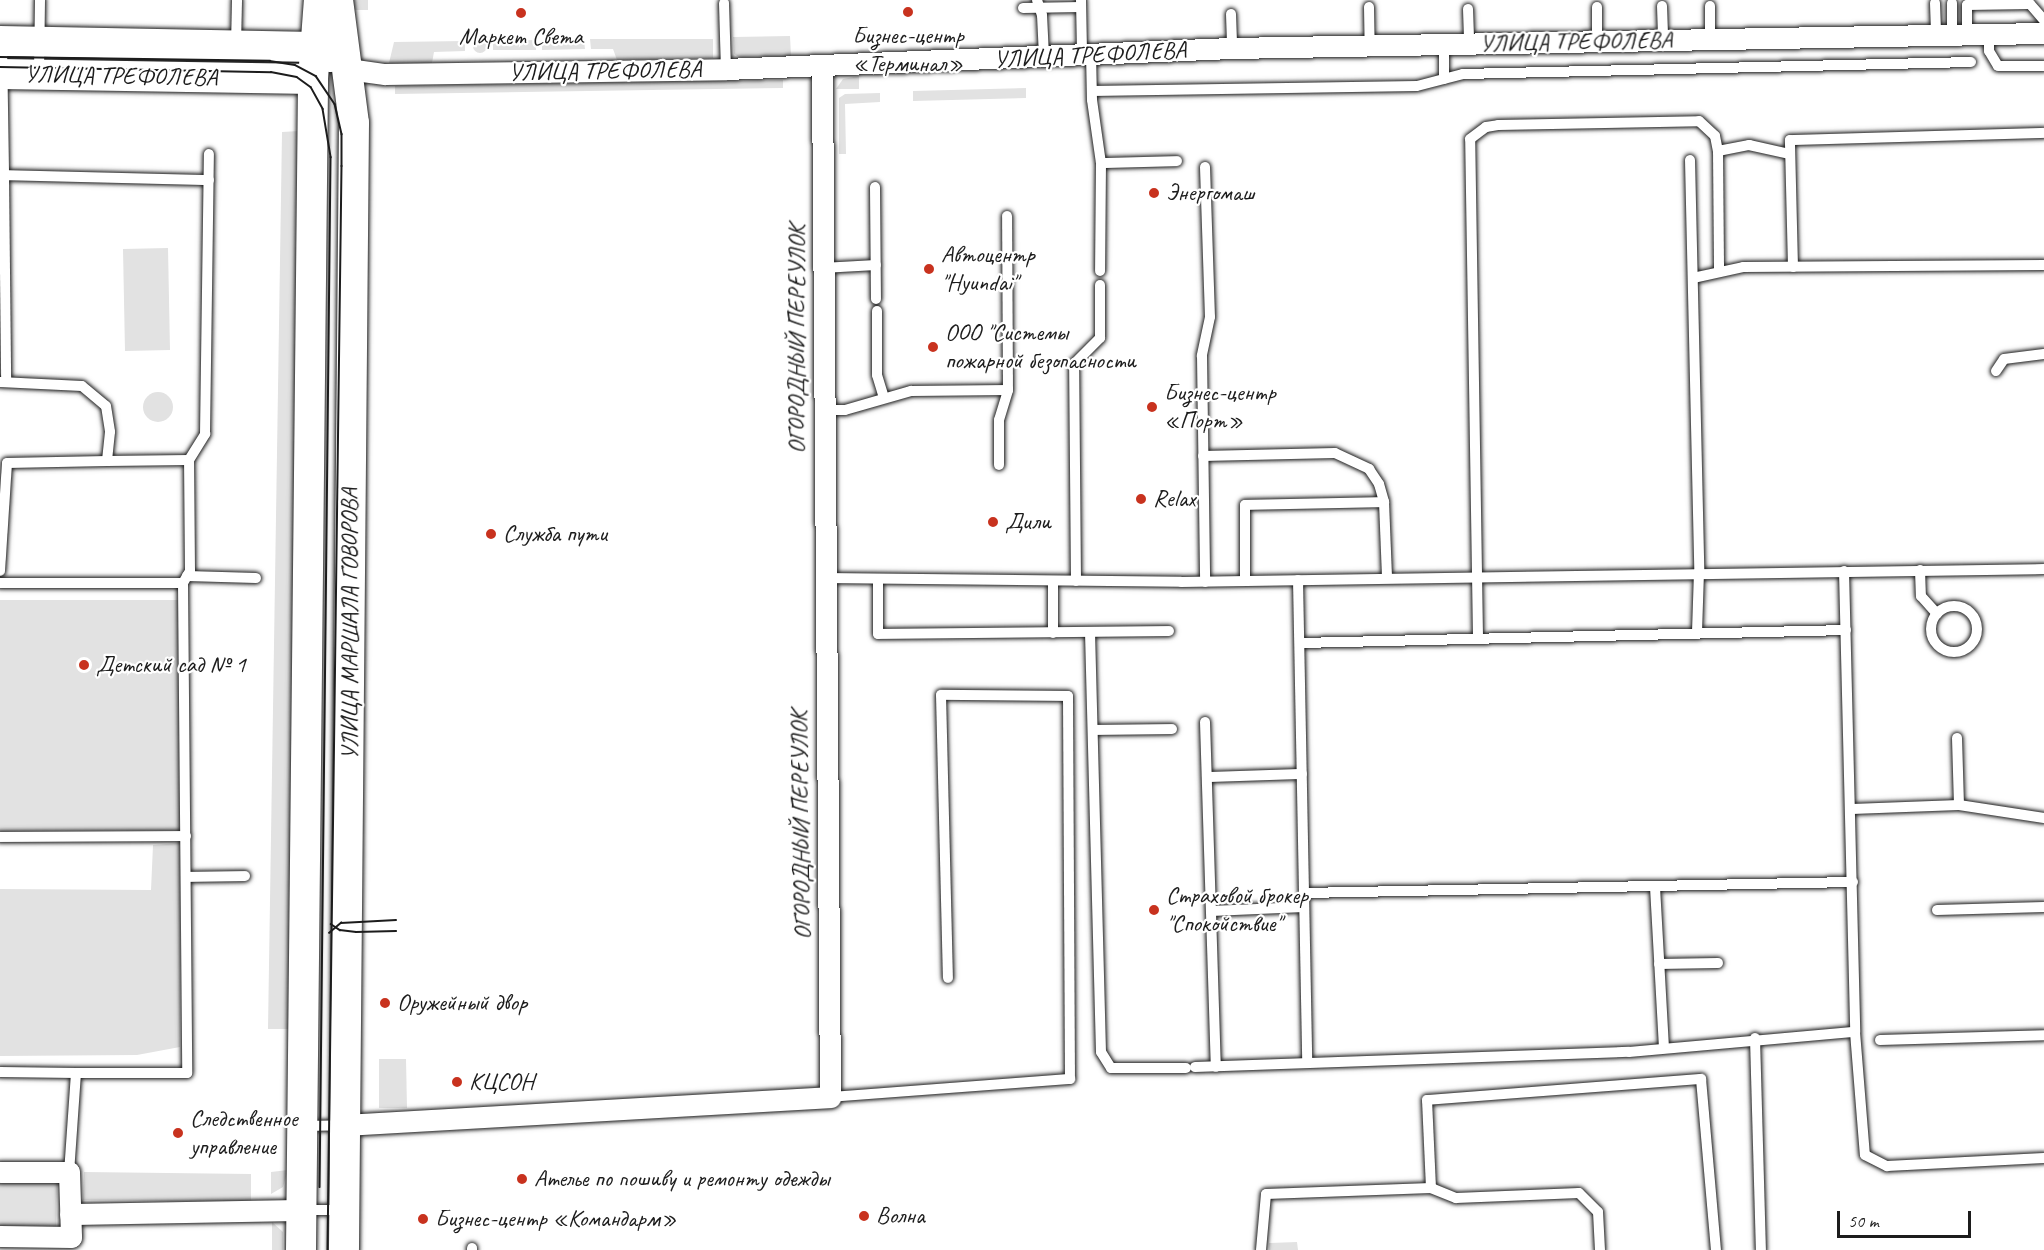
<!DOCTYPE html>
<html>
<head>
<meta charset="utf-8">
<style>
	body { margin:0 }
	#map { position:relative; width:2044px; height:1250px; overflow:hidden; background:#fff; font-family:Caveat,sans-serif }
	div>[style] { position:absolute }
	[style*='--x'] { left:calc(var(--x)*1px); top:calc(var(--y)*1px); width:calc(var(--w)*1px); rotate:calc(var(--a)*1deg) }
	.green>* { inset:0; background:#e2e2e2 }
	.round { border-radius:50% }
	.roads { filter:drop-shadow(0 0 2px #1c1c1c) drop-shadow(0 0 2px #1c1c1c) }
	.lane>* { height:10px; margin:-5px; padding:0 5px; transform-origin:5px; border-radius:5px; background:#fff }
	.lane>.ring { margin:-5px; padding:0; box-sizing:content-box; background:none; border:10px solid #fff; border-radius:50% }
	.street>* { height:21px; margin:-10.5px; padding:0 10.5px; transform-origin:10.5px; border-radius:10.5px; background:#fff }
	.secondary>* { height:30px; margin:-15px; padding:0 15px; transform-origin:15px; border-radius:15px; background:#fff }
	.tram>* { height:1.5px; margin:-0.75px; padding:0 0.75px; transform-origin:0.75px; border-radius:0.75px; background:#1c1c1c }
	.dots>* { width:16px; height:16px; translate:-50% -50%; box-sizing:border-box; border:3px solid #fff; border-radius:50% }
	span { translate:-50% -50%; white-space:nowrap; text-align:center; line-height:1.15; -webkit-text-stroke:4.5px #fff; paint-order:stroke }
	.poi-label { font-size:24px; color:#1c1c1c }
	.left { translate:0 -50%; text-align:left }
	.street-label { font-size:24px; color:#1c1c1c }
	.scale { position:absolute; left:1837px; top:1211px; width:134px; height:27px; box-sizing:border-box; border:3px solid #1c1c1c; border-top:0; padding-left:8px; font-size:18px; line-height:21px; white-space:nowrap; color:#1c1c1c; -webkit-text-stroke:4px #fff; paint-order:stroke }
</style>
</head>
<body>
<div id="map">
	<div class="green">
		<div style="clip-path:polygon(351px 0,368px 0,368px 10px,352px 10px)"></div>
		<div style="clip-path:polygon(790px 36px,791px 56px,739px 57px,734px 54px,733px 37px)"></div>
		<div class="round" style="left:473px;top:39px;width:14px;height:14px"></div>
		<div style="clip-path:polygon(590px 39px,713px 39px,713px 58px,617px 60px,613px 49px,591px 49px)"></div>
		<div style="clip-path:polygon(536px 40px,536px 50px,493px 50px,493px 41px)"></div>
		<div style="clip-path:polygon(542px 40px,584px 40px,585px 49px,542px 50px)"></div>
		<div style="clip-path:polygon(465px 41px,465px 51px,434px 52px,432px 63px,389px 63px,394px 42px)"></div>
		<div style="clip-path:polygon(859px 76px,859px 89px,836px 89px,843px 79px)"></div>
		<div style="clip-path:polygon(783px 80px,783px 88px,395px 94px,395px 86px)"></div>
		<div style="clip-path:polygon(1026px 88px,1026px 98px,913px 101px,913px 91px)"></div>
		<div style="clip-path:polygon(880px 93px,880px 102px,845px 104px,846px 154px,839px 154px,839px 98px,845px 94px)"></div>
		<div style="clip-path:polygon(299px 131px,289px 1029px,268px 1029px,282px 132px)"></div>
		<div style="clip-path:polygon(168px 248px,170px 350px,125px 351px,123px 249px)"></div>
		<div class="round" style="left:143px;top:392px;width:30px;height:30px"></div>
		<div style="clip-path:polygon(0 600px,179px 600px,182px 830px,0 831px)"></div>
		<div style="clip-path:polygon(180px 843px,180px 1047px,137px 1055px,0 1056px,0 889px,151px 890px,153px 845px)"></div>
		<div style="clip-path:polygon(379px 1059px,406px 1059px,407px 1108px,379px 1108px)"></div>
		<div style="clip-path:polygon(288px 1170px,283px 1187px,271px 1194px,271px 1172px)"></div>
		<div style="clip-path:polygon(84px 1172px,251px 1174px,251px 1202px,83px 1200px)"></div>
		<div style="clip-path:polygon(0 1181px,57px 1182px,56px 1231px,0 1231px)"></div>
		<div style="clip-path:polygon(272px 1222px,283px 1232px,283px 1250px,272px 1250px)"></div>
		<div style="clip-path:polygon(1297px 1242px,1298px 1250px,1269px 1250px,1269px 1243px)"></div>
	</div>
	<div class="roads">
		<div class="lane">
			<div style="--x:1037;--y:0;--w:16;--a:72"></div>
			<div style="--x:1042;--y:15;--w:41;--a:87.2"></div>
			<div style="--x:1081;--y:0;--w:53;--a:88.9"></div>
			<div style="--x:724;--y:3;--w:66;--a:88.3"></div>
			<div style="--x:1935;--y:3;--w:33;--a:88"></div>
			<div style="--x:1952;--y:3;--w:32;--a:90"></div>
			<div style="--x:1662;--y:6;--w:34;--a:88"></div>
			<div style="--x:1369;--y:7;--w:39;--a:89"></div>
			<div style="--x:1597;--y:7;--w:34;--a:90"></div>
			<div style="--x:1023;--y:8;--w:58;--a:-1"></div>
			<div style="--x:1468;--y:9;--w:34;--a:88"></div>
			<div style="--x:1231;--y:14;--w:34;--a:88"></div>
			<div style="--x:1989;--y:34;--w:17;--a:90"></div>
			<div style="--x:1989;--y:51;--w:17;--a:59"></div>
			<div style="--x:1998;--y:66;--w:46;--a:0"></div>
			<div style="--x:1967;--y:35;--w:30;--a:-90"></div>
			<div style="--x:1967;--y:5;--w:63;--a:-0.9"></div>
			<div style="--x:2030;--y:4;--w:21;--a:49"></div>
			<div style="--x:1710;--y:40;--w:34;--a:-90"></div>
			<div style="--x:2;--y:44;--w:131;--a:89.1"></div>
			<div style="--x:4;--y:175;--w:205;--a:1.4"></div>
			<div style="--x:236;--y:45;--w:45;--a:-88.7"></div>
			<div style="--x:1091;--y:53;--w:47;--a:88.8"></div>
			<div style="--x:1092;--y:100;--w:64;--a:81.9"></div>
			<div style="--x:1101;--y:163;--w:108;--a:90.5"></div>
			<div style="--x:39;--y:72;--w:72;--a:-89.2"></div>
			<div style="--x:1444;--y:79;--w:35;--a:-90"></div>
			<div style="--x:1092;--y:91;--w:325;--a:-0.9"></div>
			<div style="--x:1417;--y:86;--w:48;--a:-14.6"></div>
			<div style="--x:1463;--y:74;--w:508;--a:-1.35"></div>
			<div style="--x:1718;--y:151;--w:32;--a:-11"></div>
			<div style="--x:1749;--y:145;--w:42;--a:12.4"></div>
			<div style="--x:1690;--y:160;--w:412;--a:88.7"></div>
			<div style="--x:1699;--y:572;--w:61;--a:91.9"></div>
			<div style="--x:1101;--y:163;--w:76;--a:-1.5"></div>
			<div style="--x:1205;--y:167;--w:150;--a:88.1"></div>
			<div style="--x:1210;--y:317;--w:40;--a:102"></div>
			<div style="--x:1202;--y:356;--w:226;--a:89.2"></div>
			<div style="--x:4;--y:175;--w:207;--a:89.4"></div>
			<div style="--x:875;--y:187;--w:112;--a:89.5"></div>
			<div style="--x:1793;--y:267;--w:127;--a:-91.4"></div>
			<div style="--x:1790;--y:140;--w:254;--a:-1.6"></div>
			<div style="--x:822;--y:268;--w:54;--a:-3.2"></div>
			<div style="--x:1693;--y:278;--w:51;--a:-12.4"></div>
			<div style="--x:1743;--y:267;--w:301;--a:-0.4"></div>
			<div style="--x:877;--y:311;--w:64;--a:90"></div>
			<div style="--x:877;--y:375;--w:24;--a:73"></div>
			<div style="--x:1996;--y:371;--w:14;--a:-56"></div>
			<div style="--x:2004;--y:359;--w:40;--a:-7.1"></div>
			<div style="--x:0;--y:382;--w:82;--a:2.8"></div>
			<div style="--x:82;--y:386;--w:31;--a:40"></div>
			<div style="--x:106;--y:406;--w:26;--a:81"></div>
			<div style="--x:110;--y:432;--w:29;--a:96"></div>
			<div style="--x:107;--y:461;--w:100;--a:178.9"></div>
			<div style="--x:7;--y:463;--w:108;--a:93.7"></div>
			<div style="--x:823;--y:410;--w:22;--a:0"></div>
			<div style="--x:845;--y:410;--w:69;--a:-16.1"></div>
			<div style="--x:911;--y:391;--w:97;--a:-0.6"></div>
			<div style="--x:1203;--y:456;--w:132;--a:-1.3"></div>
			<div style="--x:1335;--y:453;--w:38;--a:25"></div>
			<div style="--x:1369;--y:469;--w:18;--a:56"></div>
			<div style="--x:1379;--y:484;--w:19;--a:74"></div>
			<div style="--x:1384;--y:502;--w:76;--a:87.7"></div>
			<div style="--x:107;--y:461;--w:82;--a:-0.7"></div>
			<div style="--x:999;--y:465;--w:45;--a:-90"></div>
			<div style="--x:999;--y:420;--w:31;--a:-73"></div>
			<div style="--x:1008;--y:390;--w:174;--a:-90.3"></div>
			<div style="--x:1920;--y:570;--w:26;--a:88"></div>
			<div style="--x:1921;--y:596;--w:24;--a:48"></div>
			<div style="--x:1844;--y:571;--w:461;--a:88.6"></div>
			<div style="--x:1855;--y:1032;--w:123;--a:85.4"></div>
			<div style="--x:1865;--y:1155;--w:25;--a:27"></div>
			<div style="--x:1887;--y:1166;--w:157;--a:-2.9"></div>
			<div style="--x:187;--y:576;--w:69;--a:1.7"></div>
			<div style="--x:824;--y:578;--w:357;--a:0.6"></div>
			<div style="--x:1181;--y:582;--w:863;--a:-0.86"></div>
			<div style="--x:878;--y:579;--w:55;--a:90"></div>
			<div style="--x:878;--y:634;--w:291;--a:-0.6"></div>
			<div style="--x:1298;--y:580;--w:483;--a:88.9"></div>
			<div style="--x:1053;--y:581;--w:52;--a:90"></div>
			<div style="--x:1076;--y:581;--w:217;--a:-90.5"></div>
			<div style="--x:1074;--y:364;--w:37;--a:-45"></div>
			<div style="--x:1100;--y:338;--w:53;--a:-90"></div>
			<div style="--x:1245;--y:581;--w:76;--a:-90"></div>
			<div style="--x:1245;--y:505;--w:139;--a:-1.2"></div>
			<div style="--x:0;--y:583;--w:183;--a:0"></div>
			<div style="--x:183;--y:583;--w:490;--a:89.5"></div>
			<div style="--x:187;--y:1073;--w:111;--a:180"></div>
			<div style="--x:76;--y:1073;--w:99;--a:94"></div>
			<div style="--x:183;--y:583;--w:14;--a:-60"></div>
			<div style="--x:190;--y:571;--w:111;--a:-90.5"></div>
			<div style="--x:189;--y:460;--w:31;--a:-58"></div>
			<div style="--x:205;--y:434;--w:280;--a:-89.2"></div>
			<div class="ring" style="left:1931px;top:606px;width:36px;height:36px"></div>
			<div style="--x:1090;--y:632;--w:420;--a:88.5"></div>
			<div style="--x:1101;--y:1052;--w:19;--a:58"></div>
			<div style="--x:1111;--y:1068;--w:75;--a:0"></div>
			<div style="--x:1478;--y:637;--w:498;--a:-90.9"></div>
			<div style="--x:1470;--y:139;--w:20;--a:-37"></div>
			<div style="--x:1486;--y:127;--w:12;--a:-9"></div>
			<div style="--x:1498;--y:125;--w:201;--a:-1.1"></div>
			<div style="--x:1699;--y:121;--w:22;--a:43"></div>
			<div style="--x:1715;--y:136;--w:15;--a:79"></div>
			<div style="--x:1718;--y:151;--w:121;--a:89.5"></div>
			<div style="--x:1300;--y:643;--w:546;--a:-1.36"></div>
			<div style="--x:1205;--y:722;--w:345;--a:88.2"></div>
			<div style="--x:1095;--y:730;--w:77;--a:-0.7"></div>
			<div style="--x:1957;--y:738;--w:67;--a:88.3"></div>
			<div style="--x:1207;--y:777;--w:95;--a:-1.8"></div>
			<div style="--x:1852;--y:809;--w:107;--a:-2.1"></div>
			<div style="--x:1959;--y:805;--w:86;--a:8.7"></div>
			<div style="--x:0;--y:837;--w:186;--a:-0.3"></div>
			<div style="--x:186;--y:877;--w:59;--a:-1"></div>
			<div style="--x:1655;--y:887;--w:160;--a:86.8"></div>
			<div style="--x:1304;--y:893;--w:549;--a:-1.15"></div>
			<div style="--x:1937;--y:910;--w:107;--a:-1.6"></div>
			<div style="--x:1211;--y:911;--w:93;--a:-2.5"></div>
			<div style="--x:1659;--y:964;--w:59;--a:-1"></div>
			<div style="--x:1755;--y:1038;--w:212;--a:88.4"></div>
			<div style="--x:1880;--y:1040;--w:164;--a:-1.7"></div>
			<div style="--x:1195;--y:1067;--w:434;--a:-2"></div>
			<div style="--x:1629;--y:1052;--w:227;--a:-5.1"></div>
			<div style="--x:0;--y:1072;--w:76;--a:0.8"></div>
			<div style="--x:830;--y:1097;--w:241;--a:-4.3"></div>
			<div style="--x:1070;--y:1079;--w:383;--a:-90.3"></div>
			<div style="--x:1068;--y:696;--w:127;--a:-179.5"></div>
			<div style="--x:941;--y:695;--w:283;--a:88.6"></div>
			<div style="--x:305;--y:1126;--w:39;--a:-1"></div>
			<div style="--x:1431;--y:1188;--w:88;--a:-92.6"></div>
			<div style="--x:1427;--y:1100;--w:275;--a:-4.4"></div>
			<div style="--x:1701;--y:1079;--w:172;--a:85"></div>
			<div style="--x:304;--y:1210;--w:39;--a:0"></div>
			<div style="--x:472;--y:1248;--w:2;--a:90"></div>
			<div style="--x:1261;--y:1250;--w:56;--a:-84.9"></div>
			<div style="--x:1266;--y:1194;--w:165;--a:-2.1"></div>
			<div style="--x:1431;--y:1188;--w:27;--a:22"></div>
			<div style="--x:1456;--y:1198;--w:123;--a:-2.3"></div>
			<div style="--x:1579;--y:1193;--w:27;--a:45"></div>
			<div style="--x:1598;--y:1212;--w:38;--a:87"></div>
		</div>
		<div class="street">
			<div style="--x:348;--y:69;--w:37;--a:8"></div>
			<div style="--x:385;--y:74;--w:341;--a:-0.8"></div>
			<div style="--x:726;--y:69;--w:506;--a:-2.38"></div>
			<div style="--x:1232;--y:48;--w:812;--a:-1.06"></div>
			<div style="--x:346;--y:1125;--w:485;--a:-3.3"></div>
			<div style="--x:830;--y:1097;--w:1030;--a:-90.45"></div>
			<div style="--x:0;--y:1172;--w:69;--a:0"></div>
			<div style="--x:69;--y:1172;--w:65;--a:88.2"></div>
			<div style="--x:71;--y:1237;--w:71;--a:-179.2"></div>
			<div style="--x:70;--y:1214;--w:231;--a:-1"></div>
		</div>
		<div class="secondary">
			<div style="--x:338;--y:0;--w:124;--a:82.6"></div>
			<div style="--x:354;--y:123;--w:1127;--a:90.51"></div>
			<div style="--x:0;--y:41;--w:315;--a:1.1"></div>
			<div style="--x:315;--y:47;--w:18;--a:34"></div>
			<div style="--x:0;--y:74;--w:313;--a:0.9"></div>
			<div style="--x:301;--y:1250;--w:1171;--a:-89.41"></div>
			<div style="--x:313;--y:79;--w:79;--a:-85.7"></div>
		</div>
	</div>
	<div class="tram">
		<div style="--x:0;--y:57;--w:270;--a:0.8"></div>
		<div style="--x:270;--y:61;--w:25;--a:9"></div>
		<div style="--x:295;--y:65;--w:24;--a:28"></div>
		<div style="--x:316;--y:76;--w:34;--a:56"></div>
		<div style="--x:335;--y:104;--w:31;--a:77"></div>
		<div style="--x:342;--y:134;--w:32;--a:90"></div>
		<div style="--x:342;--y:166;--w:1084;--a:90.74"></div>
		<div style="--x:0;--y:67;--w:271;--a:1.1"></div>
		<div style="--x:271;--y:72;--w:26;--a:11"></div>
		<div style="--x:297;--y:77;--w:17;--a:36"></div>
		<div style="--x:311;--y:87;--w:25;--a:61"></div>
		<div style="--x:323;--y:109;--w:49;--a:80.5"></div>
		<div style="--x:331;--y:157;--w:1030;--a:90.61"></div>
		<div style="--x:331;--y:924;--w:11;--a:34"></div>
		<div style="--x:340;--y:930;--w:16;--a:7"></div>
		<div style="--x:356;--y:932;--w:40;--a:-1.4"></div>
		<div style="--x:329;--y:933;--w:16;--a:-40"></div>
		<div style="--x:341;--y:923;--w:55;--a:-3.1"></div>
	</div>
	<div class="dots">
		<div style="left:908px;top:12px;background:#c8321e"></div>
		<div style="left:521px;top:13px;background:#c8321e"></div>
		<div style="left:1154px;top:193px;background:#c8321e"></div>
		<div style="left:929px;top:269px;background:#c8321e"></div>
		<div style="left:933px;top:347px;background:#c8321e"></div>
		<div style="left:1152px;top:407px;background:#c8321e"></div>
		<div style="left:1141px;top:499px;background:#c8321e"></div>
		<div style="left:993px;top:522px;background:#c8321e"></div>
		<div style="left:491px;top:534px;background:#c8321e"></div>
		<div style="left:84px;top:665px;background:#c8321e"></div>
		<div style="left:1154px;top:910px;background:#c8321e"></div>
		<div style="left:385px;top:1003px;background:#c8321e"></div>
		<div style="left:457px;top:1082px;background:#c8321e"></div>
		<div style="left:178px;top:1133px;background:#c8321e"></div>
		<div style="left:522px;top:1179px;background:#c8321e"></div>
		<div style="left:864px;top:1216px;background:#c8321e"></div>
		<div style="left:423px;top:1219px;background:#c8321e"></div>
	</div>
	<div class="poi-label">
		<span style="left:908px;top:50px">Бизнес-центр<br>«Терминал»</span>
		<span style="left:521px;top:37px">Маркет Света</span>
		<span class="left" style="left:1166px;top:193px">Энергомаш</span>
		<span class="left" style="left:941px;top:269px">Автоцентр<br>"Hyundai"</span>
		<span class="left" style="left:945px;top:347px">ООО "Системы<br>пожарной безопасности</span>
		<span class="left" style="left:1164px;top:407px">Бизнес-центр<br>«Порт»</span>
		<span class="left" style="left:1153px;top:499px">Relax</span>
		<span class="left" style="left:1005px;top:522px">Дили</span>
		<span class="left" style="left:503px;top:534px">Служба пути</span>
		<span class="left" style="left:96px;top:665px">Детский сад № 1</span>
		<span class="left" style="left:1166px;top:910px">Страховой брокер<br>"Спокойствие"</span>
		<span class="left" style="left:397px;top:1003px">Оружейный двор</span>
		<span class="left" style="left:469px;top:1082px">КЦСОН</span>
		<span class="left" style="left:190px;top:1133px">Следственное<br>управление</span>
		<span class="left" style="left:534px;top:1179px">Ателье по пошиву и ремонту одежды</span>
		<span class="left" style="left:876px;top:1216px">Волна</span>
		<span class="left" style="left:435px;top:1219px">Бизнес-центр «Командарм»</span>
	</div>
	<div class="street-label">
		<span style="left:1576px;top:42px;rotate:-1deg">УЛИЦА ТРЕФОЛЕВА</span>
		<span style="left:1090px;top:55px;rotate:-3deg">УЛИЦА ТРЕФОЛЕВА</span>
		<span style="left:605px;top:71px;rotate:-1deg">УЛИЦА ТРЕФОЛЕВА</span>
		<span style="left:121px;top:76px;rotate:1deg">УЛИЦА ТРЕФОЛЕВА</span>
		<span style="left:797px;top:339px;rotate:-90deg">ОГОРОДНЫЙ ПЕРЕУЛОК</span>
		<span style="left:350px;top:624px;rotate:-90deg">УЛИЦА МАРШАЛА ГОВОРОВА</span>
		<span style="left:801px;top:825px;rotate:-91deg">ОГОРОДНЫЙ ПЕРЕУЛОК</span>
	</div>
	<div class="scale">50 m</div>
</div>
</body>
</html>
